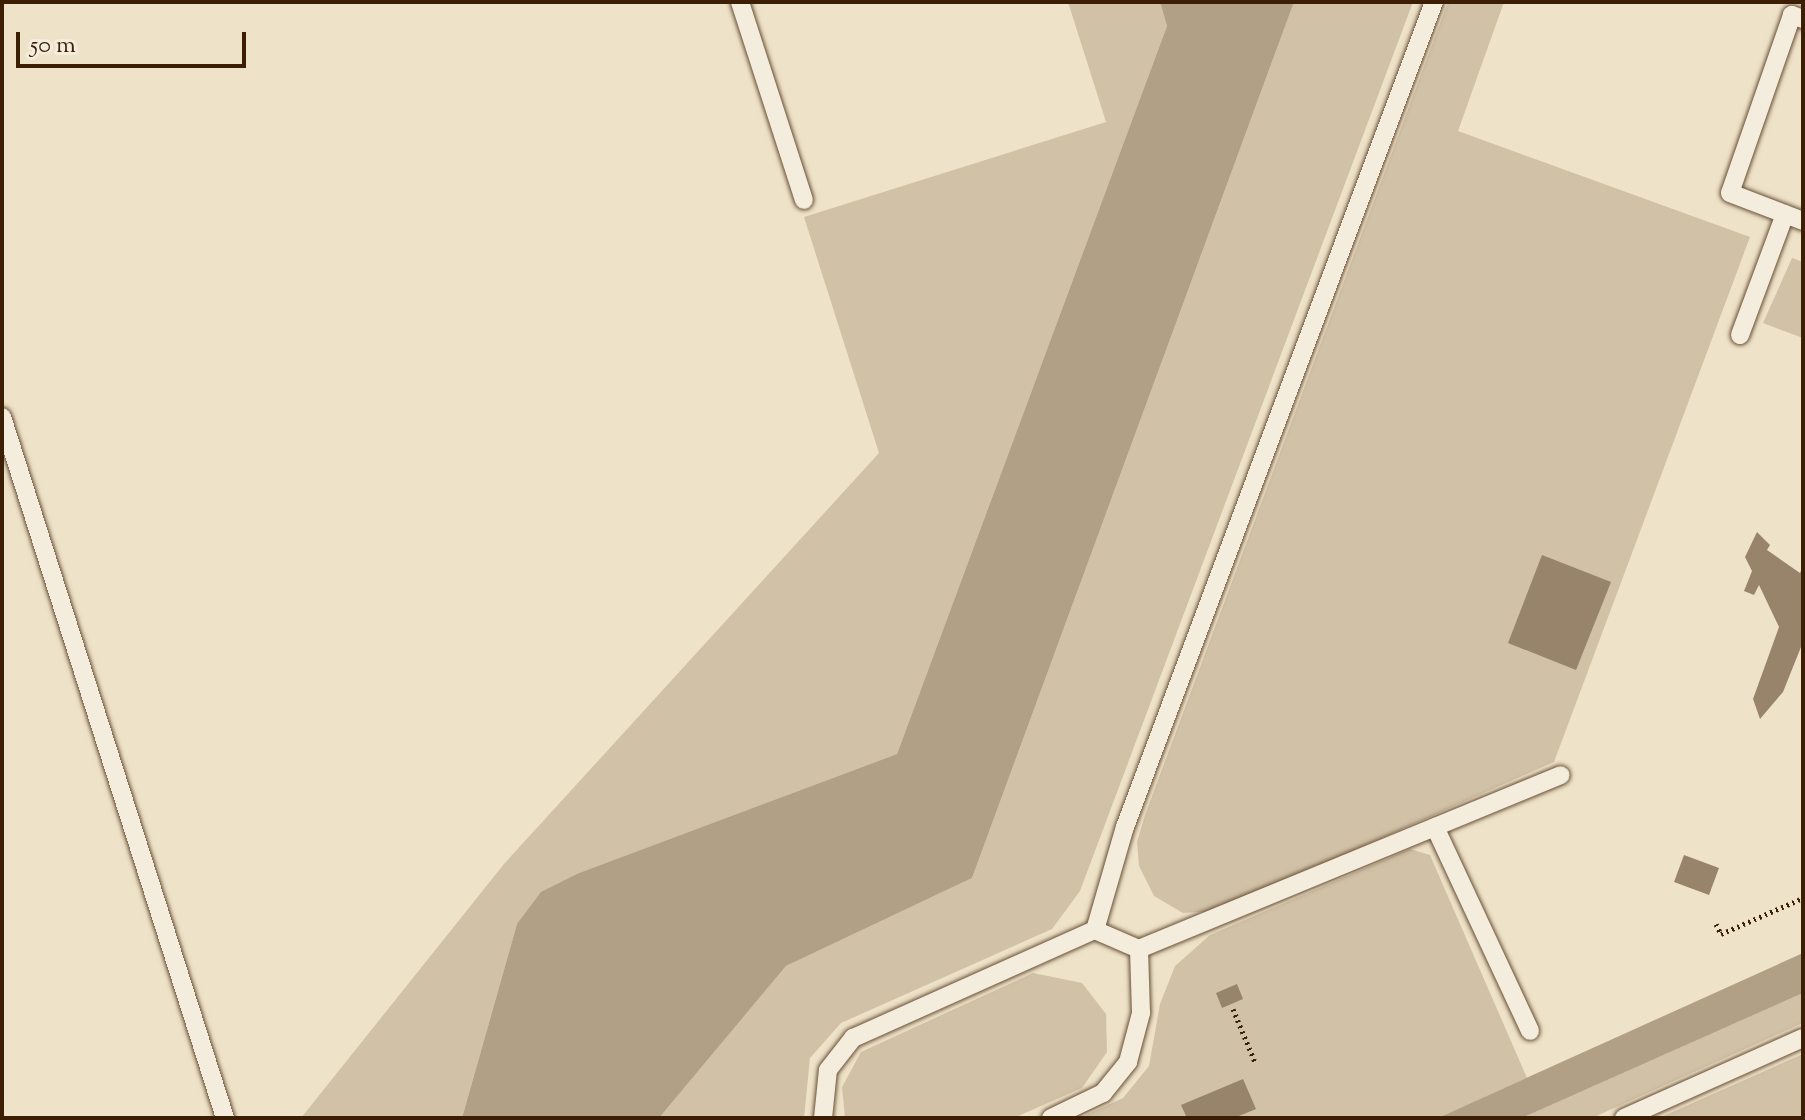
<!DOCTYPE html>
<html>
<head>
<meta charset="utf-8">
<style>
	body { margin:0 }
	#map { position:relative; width:1805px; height:1120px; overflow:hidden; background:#eee2c9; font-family:"Sorts Mill Goudy",serif }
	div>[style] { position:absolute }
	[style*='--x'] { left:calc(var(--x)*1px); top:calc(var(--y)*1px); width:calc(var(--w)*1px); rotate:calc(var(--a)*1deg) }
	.green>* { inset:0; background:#d0c1a7 }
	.water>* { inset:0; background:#b19f86 }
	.building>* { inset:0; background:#98846a }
	.path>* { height:5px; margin-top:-2.5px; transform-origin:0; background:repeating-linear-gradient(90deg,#3b1e03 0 2px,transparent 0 6px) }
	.roads { filter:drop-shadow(0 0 2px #684f34) drop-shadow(0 0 2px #684f34) }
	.service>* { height:18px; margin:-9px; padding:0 9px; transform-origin:9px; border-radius:9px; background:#f4ecdc }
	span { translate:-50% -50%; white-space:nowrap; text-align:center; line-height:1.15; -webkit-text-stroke:8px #f4ecdc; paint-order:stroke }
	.frame { position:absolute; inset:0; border:4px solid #3b1e03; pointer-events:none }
	.scale { position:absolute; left:16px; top:32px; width:230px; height:36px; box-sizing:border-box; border:4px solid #3b1e03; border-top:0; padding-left:10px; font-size:24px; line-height:28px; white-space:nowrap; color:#3b1e03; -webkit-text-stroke:6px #f4ecdc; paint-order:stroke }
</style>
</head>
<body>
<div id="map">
	<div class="green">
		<div style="clip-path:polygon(1068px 2px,1160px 2px,1167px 26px,897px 754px,579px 873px,517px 924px,462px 1118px,301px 1118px,504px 864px,879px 453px,804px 217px,1106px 122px)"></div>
		<div style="clip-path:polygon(1294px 2px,1413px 2px,1080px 891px,1052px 929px,841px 1023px,810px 1058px,804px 1118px,659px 1118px,786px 966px,972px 878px)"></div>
		<div style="clip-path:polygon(1448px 2px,1504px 2px,1458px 131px,1750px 237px,1554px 762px,1216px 911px,1183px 913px,1154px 896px,1139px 866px,1137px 842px,1145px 815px)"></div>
		<div style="clip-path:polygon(1792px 258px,1803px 262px,1803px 338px,1763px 323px)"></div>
		<div style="clip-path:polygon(1410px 849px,1430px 855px,1527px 1078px,1438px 1118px,1080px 1118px,1123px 1098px,1149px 1066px,1160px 1004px,1175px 966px,1210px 935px)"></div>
		<div style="clip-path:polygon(1033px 973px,1082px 983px,1106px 1014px,1107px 1052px,1082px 1088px,1014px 1118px,845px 1118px,842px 1087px,861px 1052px)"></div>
		<div style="clip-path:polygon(1803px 993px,1803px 1023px,1592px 1118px,1522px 1118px)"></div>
		<div style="clip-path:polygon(1803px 1054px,1803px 1118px,1659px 1118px)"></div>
	</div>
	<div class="water">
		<div style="clip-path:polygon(1160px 2px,1294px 2px,972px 878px,786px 966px,659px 1118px,462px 1118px,517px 924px,541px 892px,579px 873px,897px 754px,1167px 26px)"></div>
		<div style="clip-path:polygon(1803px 953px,1803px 993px,1522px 1118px,1438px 1118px)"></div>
	</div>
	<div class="building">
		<div style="clip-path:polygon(1757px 532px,1770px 545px,1767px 550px,1800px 573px,1803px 566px,1803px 642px,1783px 692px,1760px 719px,1753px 699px,1779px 627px,1759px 585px,1754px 595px,1744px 591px,1752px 571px,1745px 557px)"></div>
		<div style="clip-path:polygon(1542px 555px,1611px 582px,1576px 670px,1508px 643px)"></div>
		<div style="clip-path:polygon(1684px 855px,1719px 868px,1709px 895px,1674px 882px)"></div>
		<div style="clip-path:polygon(1237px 984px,1243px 999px,1222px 1008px,1216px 993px)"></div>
		<div style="clip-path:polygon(1243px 1079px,1256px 1109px,1234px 1118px,1187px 1118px,1181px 1105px)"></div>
	</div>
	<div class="path">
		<div style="--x:1716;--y:924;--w:11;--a:63"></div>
		<div style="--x:1721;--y:934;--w:90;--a:-23.7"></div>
		<div style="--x:1233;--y:1009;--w:57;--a:67.5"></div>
	</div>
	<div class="roads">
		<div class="service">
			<div style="--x:740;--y:2;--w:208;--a:72.1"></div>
			<div style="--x:1803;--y:19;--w:12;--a:-160"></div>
			<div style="--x:1792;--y:15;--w:188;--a:109.2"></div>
			<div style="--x:1730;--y:193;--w:78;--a:21"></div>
			<div style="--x:1740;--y:335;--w:129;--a:-69.6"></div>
			<div style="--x:2;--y:417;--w:736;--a:72.35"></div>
			<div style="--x:1435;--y:827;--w:225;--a:65"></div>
			<div style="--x:1095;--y:930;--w:48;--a:23.4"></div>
			<div style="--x:823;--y:1118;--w:48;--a:-84.1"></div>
			<div style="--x:828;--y:1070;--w:41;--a:-52"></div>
			<div style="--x:853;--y:1038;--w:265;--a:-24.1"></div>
			<div style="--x:1095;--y:930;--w:107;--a:-73.8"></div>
			<div style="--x:1125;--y:827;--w:881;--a:-69.47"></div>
			<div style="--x:1051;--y:1118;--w:58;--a:-25.7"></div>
			<div style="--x:1103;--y:1093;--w:40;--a:-51"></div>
			<div style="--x:1128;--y:1062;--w:51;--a:-75.1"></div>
			<div style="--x:1141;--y:1013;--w:64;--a:-91.8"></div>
			<div style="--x:1139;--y:949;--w:456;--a:-22.4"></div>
			<div style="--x:1624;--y:1118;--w:196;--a:-24.1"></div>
		</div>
	</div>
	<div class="frame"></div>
	<div class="scale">50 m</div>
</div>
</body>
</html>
